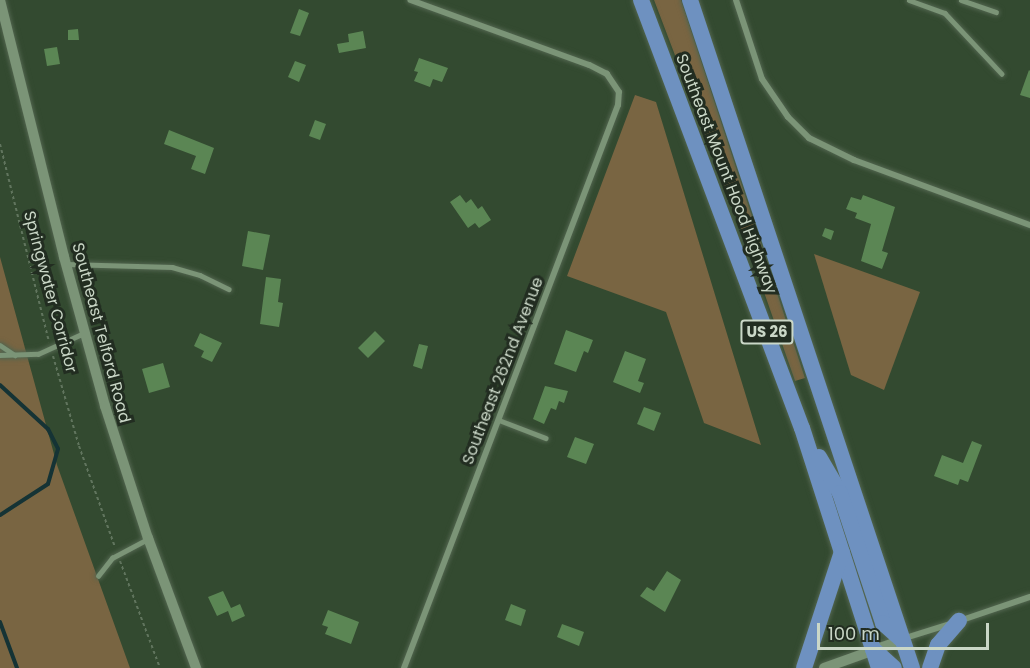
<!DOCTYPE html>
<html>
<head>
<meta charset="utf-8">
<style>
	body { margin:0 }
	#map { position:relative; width:1030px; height:668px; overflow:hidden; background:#334a30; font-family:Poppins,sans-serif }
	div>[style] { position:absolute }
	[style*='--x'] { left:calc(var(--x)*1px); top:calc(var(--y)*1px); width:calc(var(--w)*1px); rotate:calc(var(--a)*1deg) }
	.green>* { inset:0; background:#796542 }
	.stream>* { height:4px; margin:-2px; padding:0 2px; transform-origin:2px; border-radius:2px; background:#153335 }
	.building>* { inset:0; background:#5b8654 }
	.path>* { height:2px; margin-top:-1px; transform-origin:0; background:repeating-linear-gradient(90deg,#61755e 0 3px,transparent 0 6px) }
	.roads { filter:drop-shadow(0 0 2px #52654f) drop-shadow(0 0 2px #52654f) }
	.service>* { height:4.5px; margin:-2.25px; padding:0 2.25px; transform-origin:2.25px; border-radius:2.25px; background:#7b9477 }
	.minor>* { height:6px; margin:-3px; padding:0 3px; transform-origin:3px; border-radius:3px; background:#7b9477 }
	.tertiary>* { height:10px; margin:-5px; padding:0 5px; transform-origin:5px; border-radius:5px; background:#7b9477 }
	.trunk>* { height:16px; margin:-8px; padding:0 8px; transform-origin:8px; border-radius:8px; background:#6e91c0 }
	span { translate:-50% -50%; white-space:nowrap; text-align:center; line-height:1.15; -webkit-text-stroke:6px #222d21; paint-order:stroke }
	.shield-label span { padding:2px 4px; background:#222d21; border:2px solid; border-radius:4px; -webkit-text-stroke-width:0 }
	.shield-label { font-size:15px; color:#cad7c7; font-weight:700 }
	.street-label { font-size:16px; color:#cad7c7 }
	.scale { position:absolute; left:817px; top:623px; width:172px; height:27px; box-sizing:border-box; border:3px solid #cad7c7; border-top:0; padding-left:8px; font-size:18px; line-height:21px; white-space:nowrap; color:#cad7c7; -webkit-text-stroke:4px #222d21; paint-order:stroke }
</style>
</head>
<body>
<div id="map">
	<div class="green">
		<div style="clip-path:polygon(654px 0,681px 0,805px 378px,795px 381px,752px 258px)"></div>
		<div style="clip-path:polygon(635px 95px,656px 102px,761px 445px,704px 423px,666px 312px,567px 276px)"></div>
		<div style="clip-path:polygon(814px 254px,920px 292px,884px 390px,851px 375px)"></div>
		<div style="clip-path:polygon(0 257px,57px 465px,130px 668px,0 668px)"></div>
	</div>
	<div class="stream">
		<div style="--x:0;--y:385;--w:65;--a:42.5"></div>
		<div style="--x:48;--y:429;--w:22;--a:63"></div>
		<div style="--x:58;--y:449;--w:36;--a:106"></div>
		<div style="--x:48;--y:484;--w:57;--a:147.1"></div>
		<div style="--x:0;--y:622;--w:49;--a:69.7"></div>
	</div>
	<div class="building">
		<div style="clip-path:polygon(299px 9px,309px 13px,300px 36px,290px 33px)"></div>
		<div style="clip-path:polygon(78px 29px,79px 40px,68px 40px,68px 30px)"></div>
		<div style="clip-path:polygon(363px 31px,366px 48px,339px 53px,337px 44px,349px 42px,348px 34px)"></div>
		<div style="clip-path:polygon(57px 47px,60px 64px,47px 66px,44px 49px)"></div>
		<div style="clip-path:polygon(419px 58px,448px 68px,442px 82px,433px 79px,430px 87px,414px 81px,418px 72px,414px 71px)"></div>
		<div style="clip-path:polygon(295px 61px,306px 65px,299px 82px,288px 77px)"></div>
		<div style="clip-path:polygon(1029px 70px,1030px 71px,1030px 98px,1020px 95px)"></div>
		<div style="clip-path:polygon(315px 120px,326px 124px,320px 140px,309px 136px)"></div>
		<div style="clip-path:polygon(169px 130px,214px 148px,205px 174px,191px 169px,196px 156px,164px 144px)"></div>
		<div style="clip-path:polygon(460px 195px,466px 203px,471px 199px,478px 209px,482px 206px,491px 220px,479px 228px,475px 223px,468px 228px,450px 202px)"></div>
		<div style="clip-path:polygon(863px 195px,895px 207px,882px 251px,888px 253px,882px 269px,861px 261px,871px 224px,855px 218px,857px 213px,846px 209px,851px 197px,861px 200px)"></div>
		<div style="clip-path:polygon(825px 228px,834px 231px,831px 240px,822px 236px)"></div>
		<div style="clip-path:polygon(248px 231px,270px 235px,263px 270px,242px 266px)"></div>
		<div style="clip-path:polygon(266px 277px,281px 279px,278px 302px,283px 303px,279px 327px,260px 324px)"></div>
		<div style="clip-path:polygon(566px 330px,593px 340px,588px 353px,584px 351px,576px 372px,554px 364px)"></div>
		<div style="clip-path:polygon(375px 331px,385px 341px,368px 358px,358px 348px)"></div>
		<div style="clip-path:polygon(200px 333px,222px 343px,212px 362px,201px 357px,204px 351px,194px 346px)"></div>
		<div style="clip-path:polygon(419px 344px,428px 346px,422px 369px,413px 366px)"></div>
		<div style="clip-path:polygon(625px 351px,646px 359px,638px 381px,644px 383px,640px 393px,613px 382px)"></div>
		<div style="clip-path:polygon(163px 363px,170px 387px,149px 393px,142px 369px)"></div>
		<div style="clip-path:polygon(545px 386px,568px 391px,564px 403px,559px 401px,556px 410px,551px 408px,544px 424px,533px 419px)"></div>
		<div style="clip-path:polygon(644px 407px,661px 413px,654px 431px,637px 424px)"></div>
		<div style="clip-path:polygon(575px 437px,594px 444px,586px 464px,567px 457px)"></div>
		<div style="clip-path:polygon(972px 441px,982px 445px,968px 482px,960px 479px,958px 485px,934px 476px,942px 455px,963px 463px)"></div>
		<div style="clip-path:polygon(667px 571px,681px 580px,665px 612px,640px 596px,647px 587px,654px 591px)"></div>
		<div style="clip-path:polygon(223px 591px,231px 608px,240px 604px,245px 616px,232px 622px,228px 611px,217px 616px,208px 597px)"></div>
		<div style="clip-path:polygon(511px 604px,526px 610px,521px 626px,505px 620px)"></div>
		<div style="clip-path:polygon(328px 610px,359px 622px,351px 644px,325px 634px,328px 627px,322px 625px)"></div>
		<div style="clip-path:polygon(562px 624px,584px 632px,579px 646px,557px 637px)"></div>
	</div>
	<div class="path">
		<div style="--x:0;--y:144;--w:204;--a:76.1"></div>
		<div style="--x:53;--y:356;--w:94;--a:73.9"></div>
		<div style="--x:79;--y:446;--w:107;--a:70.4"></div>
		<div style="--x:120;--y:561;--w:114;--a:69.5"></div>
	</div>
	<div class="roads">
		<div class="service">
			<div style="--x:909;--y:0;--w:38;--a:20"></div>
			<div style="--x:945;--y:13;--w:83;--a:46.9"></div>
			<div style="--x:961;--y:0;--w:37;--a:19"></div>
			<div style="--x:66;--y:264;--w:106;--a:1.6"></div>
			<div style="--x:172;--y:267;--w:29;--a:16"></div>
			<div style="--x:200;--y:275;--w:32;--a:26"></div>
			<div style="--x:0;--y:345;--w:18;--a:34"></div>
			<div style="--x:0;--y:355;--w:38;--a:-2"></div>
			<div style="--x:38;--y:354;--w:51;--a:-24.5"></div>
			<div style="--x:499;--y:420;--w:50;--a:21"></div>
			<div style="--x:98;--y:576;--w:23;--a:-52"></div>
			<div style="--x:112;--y:558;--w:40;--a:-28"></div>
		</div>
		<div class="minor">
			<div style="--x:736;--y:0;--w:83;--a:71.8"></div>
			<div style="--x:762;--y:79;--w:46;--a:55.6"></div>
			<div style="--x:788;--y:117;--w:30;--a:45"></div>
			<div style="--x:809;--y:138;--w:50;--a:26.1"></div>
			<div style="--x:854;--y:160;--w:188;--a:20.3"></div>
			<div style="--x:959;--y:621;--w:75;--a:-18.7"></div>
			<div style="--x:902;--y:639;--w:50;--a:-17.4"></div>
			<div style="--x:404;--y:668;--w:602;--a:-69.19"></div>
			<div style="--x:618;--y:105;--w:13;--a:-86"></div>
			<div style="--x:619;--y:92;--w:22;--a:-124"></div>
			<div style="--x:607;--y:74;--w:20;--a:-153"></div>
			<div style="--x:589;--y:65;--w:190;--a:-160"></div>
		</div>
		<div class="tertiary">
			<div style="--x:0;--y:0;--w:265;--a:76"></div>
			<div style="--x:64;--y:257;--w:155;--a:74.6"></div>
			<div style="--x:105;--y:406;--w:139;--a:72"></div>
			<div style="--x:148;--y:538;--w:139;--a:69.7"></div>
			<div style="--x:824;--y:668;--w:83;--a:-19.7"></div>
		</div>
		<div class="trunk">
			<div style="--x:641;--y:0;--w:457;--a:69.4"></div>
			<div style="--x:802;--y:428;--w:252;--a:72.2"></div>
			<div style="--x:690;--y:0;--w:704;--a:71.62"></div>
			<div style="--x:819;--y:457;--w:42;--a:59.7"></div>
			<div style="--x:840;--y:493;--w:137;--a:71.7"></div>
			<div style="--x:883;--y:623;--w:24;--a:42"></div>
			<div style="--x:873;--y:649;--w:28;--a:42"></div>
			<div style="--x:804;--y:668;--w:122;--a:-71.9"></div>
			<div style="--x:930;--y:668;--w:24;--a:-71"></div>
			<div style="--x:938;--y:645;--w:32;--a:-49"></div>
		</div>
	</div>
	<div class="shield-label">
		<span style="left:767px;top:332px">US 26</span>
	</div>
	<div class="street-label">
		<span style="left:726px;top:174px;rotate:69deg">Southeast Mount Hood Highway</span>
		<span style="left:50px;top:292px;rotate:75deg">Springwater Corridor</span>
		<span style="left:101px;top:333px;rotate:75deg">Southeast Telford Road</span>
		<span style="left:503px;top:371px;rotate:-69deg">Southeast 262nd Avenue</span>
	</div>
	<div class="scale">100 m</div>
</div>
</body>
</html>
